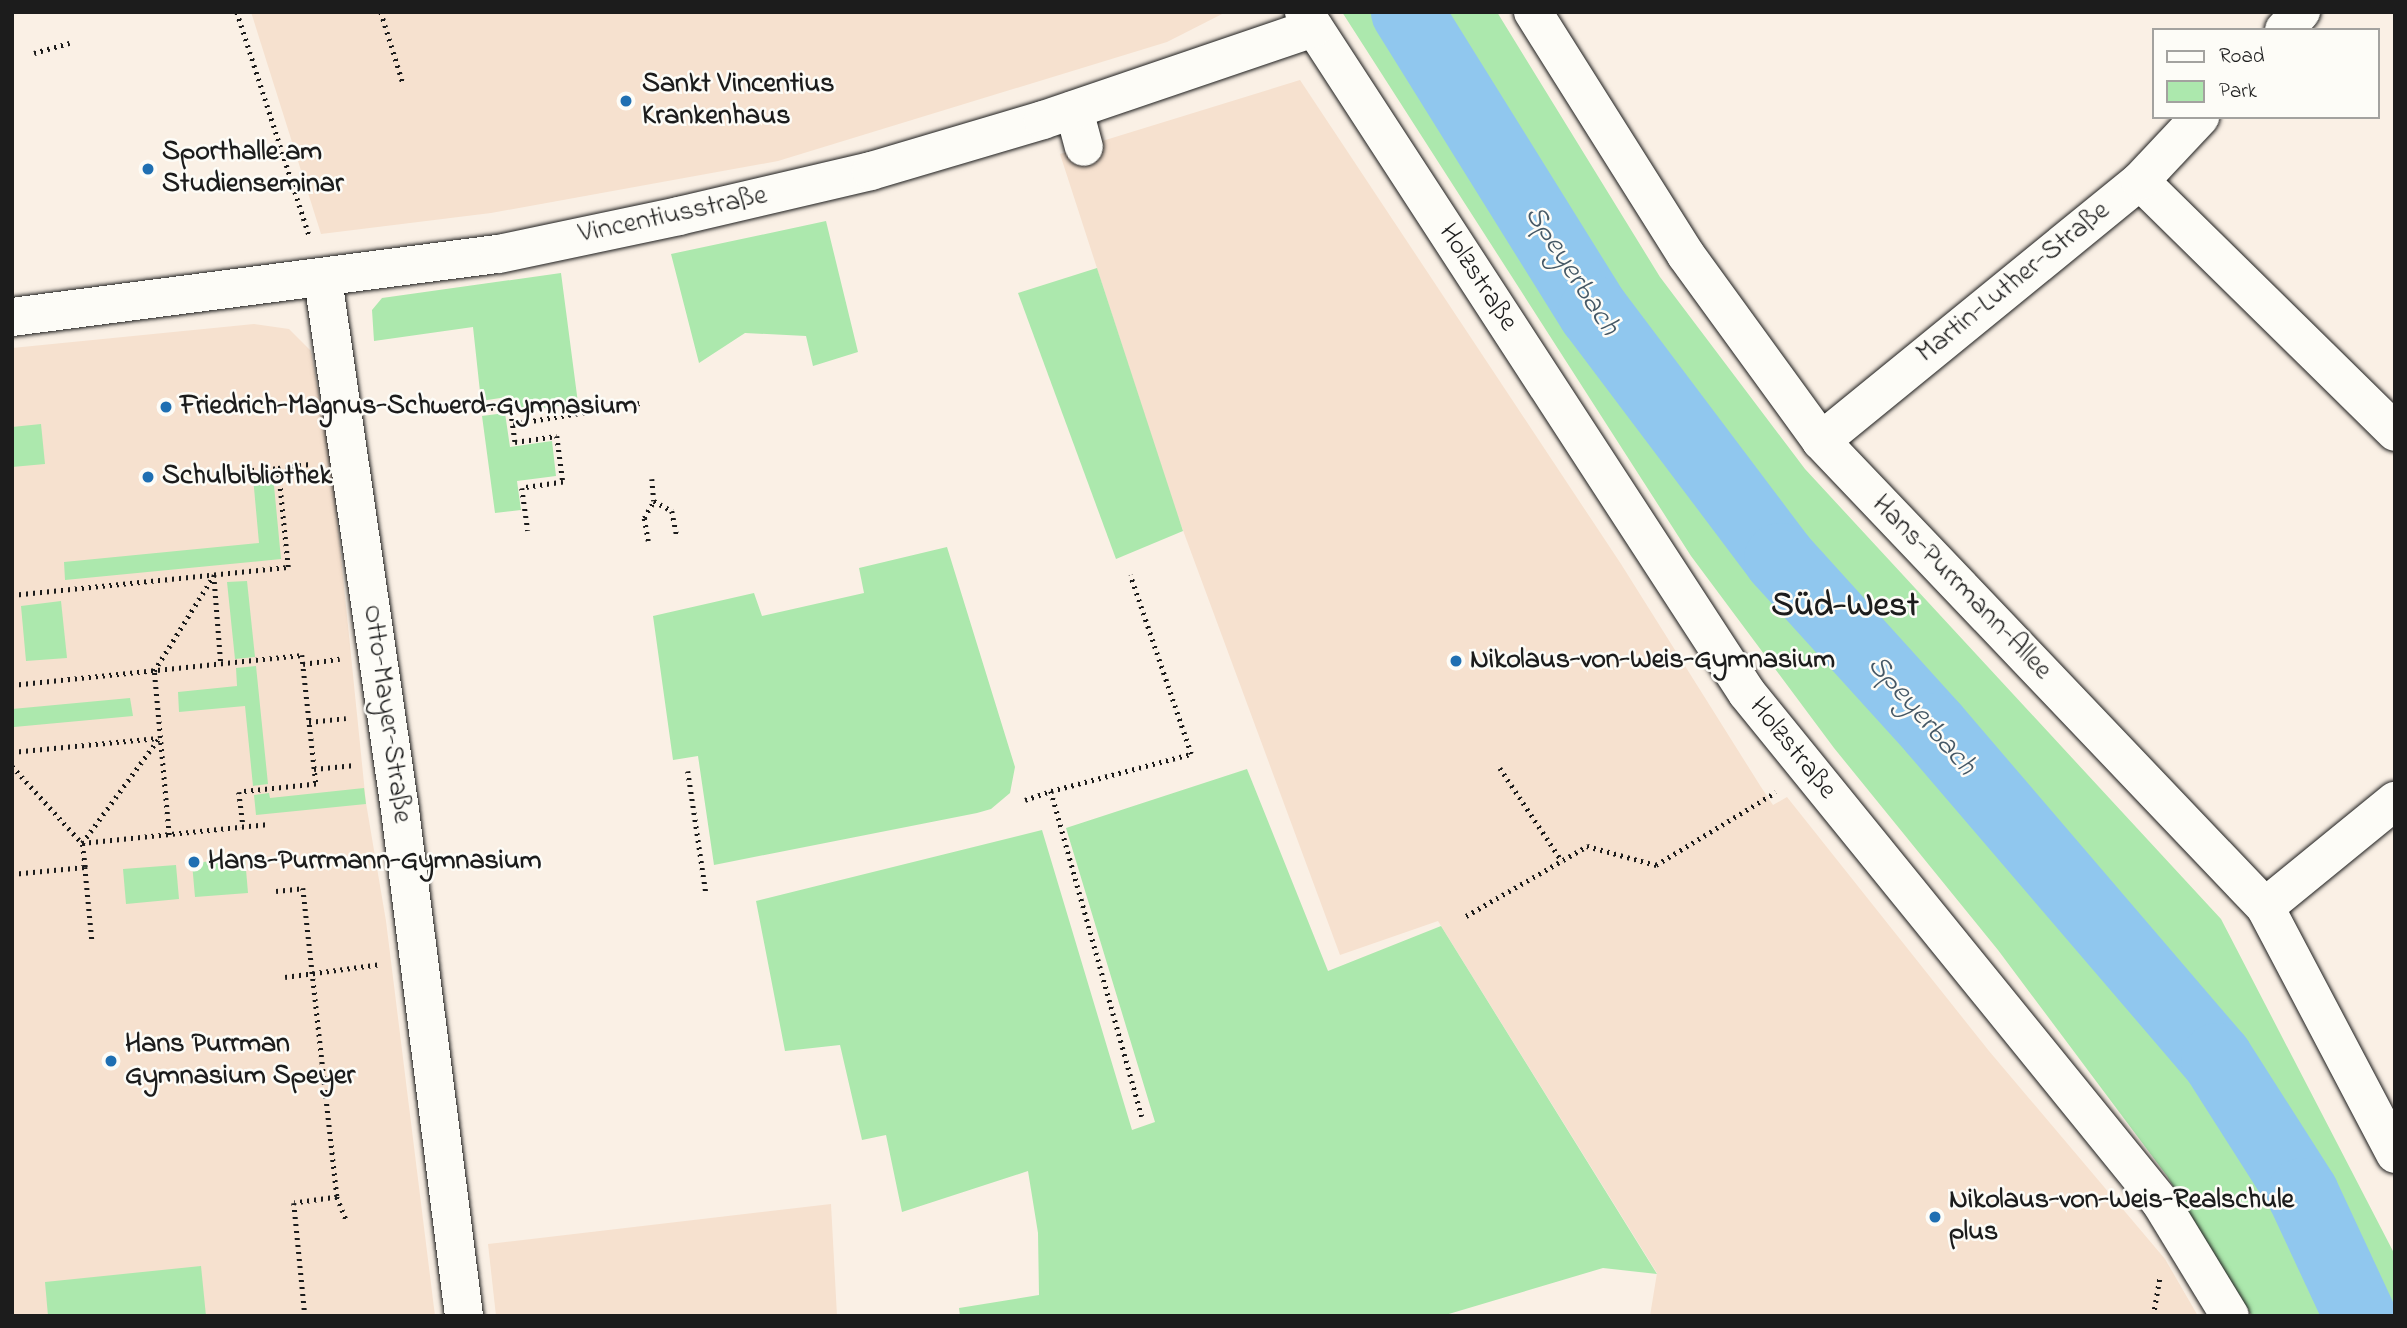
<!DOCTYPE html>
<html>
<head>
<meta charset="utf-8">
<style>
	body { margin:0 }
	#map { position:relative; width:2407px; height:1328px; overflow:hidden; background:#faf0e5; font-family:"Indie Flower",sans-serif }
	div>[style] { position:absolute }
	[style*='--x'] { left:calc(var(--x)*1px); top:calc(var(--y)*1px); width:calc(var(--w)*1px); rotate:calc(var(--a)*1deg) }
	.built>* { inset:0; background:#f6e1cf }
	.green>* { inset:0; background:#ace8ad }
	.river>* { height:72px; margin:-36px; padding:0 36px; transform-origin:36px; border-radius:36px; background:#90c7ee }
	.path>* { height:4.5px; margin-top:-2.25px; transform-origin:0; background:repeating-linear-gradient(90deg,#1c1c1c 0 2px,transparent 0 7px) }
	.roads { filter:drop-shadow(0 0 2px #1c1c1c) drop-shadow(0 0 2px #1c1c1c) }
	.minor>* { height:38px; margin:-19px; padding:0 19px; transform-origin:19px; border-radius:19px; background:#fdfcf7 }
	.dots>* { width:19px; height:19px; translate:-50% -50%; box-sizing:border-box; border:4px solid #fdfcf7; border-radius:50% }
	span { translate:-50% -50%; white-space:nowrap; text-align:center; line-height:1.15; -webkit-text-stroke:5px #fdfcf7; paint-order:stroke }
	.poi-label { font-size:28px; color:#1c1c1c; font-weight:700 }
	.left { translate:0 -50%; text-align:left }
	.street-label { font-size:28px; color:#1c1c1c }
	.water-label { font-size:30px; color:#455866; font-style:italic }
	.district-label { font-size:35px; color:#1c1c1c; font-weight:700 }
	.frame { position:absolute; inset:0; border:14px solid #1c1c1c; pointer-events:none }
	.legend { position:absolute; left:2152px; top:28px; width:228px; height:91px; box-sizing:border-box; background:#fdfcf7; border:2px solid #a3a29f; margin:0; padding:9px 12px; list-style:none; font-size:21px; color:#1c1c1c }
	.legend li { display:flex; align-items:center; gap:14px; height:35px }
	.legend b { width:35px; border:2px solid #a3a29f }
</style>
</head>
<body>
<div id="map">
	<div class="built">
		<div style="clip-path:polygon(251px 12px,1226px 12px,1167px 42px,778px 161px,491px 213px,321px 234px)"></div>
		<div style="clip-path:polygon(1300px 80px,1621px 564px,1761px 787px,1773px 805px,1787px 797px,1989px 1051px,2165px 1259px,2198px 1316px,1650px 1316px,1657px 1273px,1438px 921px,1340px 955px,1174px 506px,1060px 154px)"></div>
		<div style="clip-path:polygon(254px 324px,289px 329px,311px 351px,332px 468px,366px 803px,386px 921px,435px 1316px,12px 1316px,12px 348px)"></div>
		<div style="clip-path:polygon(831px 1204px,837px 1316px,496px 1316px,488px 1244px)"></div>
	</div>
	<div class="green">
		<div style="clip-path:polygon(1342px 12px,1497px 12px,1660px 277px,1805px 469px,2221px 919px,2395px 1255px,2395px 1316px,2252px 1316px,2167px 1176px,1998px 950px,1834px 748px,1691px 556px)"></div>
		<div style="clip-path:polygon(826px 221px,858px 352px,813px 366px,806px 336px,745px 333px,699px 363px,671px 254px)"></div>
		<div style="clip-path:polygon(1097px 268px,1183px 531px,1116px 559px,1018px 293px)"></div>
		<div style="clip-path:polygon(561px 273px,578px 403px,516px 412px,513px 396px,481px 401px,473px 327px,374px 341px,372px 310px,382px 298px)"></div>
		<div style="clip-path:polygon(505px 413px,510px 447px,552px 441px,556px 476px,517px 481px,521px 510px,495px 513px,482px 416px)"></div>
		<div style="clip-path:polygon(41px 424px,45px 464px,12px 467px,12px 427px)"></div>
		<div style="clip-path:polygon(273px 475px,281px 559px,65px 580px,64px 562px,259px 543px,253px 477px)"></div>
		<div style="clip-path:polygon(947px 547px,1015px 767px,1010px 793px,991px 809px,977px 813px,714px 865px,698px 756px,673px 760px,653px 616px,754px 593px,762px 616px,864px 593px,859px 568px)"></div>
		<div style="clip-path:polygon(247px 581px,255px 657px,235px 659px,227px 582px)"></div>
		<div style="clip-path:polygon(61px 601px,67px 658px,26px 661px,21px 606px)"></div>
		<div style="clip-path:polygon(256px 666px,268px 784px,253px 786px,245px 706px,179px 712px,178px 692px,237px 686px,236px 668px)"></div>
		<div style="clip-path:polygon(130px 698px,133px 716px,14px 727px,12px 709px)"></div>
		<div style="clip-path:polygon(1247px 769px,1328px 971px,1441px 926px,1657px 1274px,1603px 1268px,1442px 1316px,960px 1316px,959px 1308px,1039px 1295px,1038px 1233px,1028px 1171px,902px 1212px,886px 1135px,862px 1140px,840px 1045px,785px 1051px,756px 901px,1042px 830px,1132px 1130px,1155px 1122px,1066px 828px)"></div>
		<div style="clip-path:polygon(364px 788px,366px 804px,256px 815px,254px 795px,269px 793px,270px 798px)"></div>
		<div style="clip-path:polygon(245px 858px,248px 893px,195px 897px,192px 863px)"></div>
		<div style="clip-path:polygon(176px 865px,179px 899px,126px 904px,123px 869px)"></div>
		<div style="clip-path:polygon(201px 1266px,206px 1316px,48px 1316px,45px 1282px)"></div>
	</div>
	<div class="river">
		<div style="--x:1407;--y:12;--w:354;--a:58.1"></div>
		<div style="--x:1594;--y:312;--w:309;--a:53"></div>
		<div style="--x:1780;--y:559;--w:229;--a:47.8"></div>
		<div style="--x:1934;--y:729;--w:435;--a:49.4"></div>
		<div style="--x:2217;--y:1059;--w:160;--a:57.5"></div>
		<div style="--x:2303;--y:1194;--w:135;--a:65"></div>
	</div>
	<div class="path">
		<div style="--x:237;--y:12;--w:237;--a:72.1"></div>
		<div style="--x:381;--y:12;--w:74;--a:72.8"></div>
		<div style="--x:34;--y:53;--w:37;--a:-16"></div>
		<div style="--x:477;--y:410;--w:33;--a:-9"></div>
		<div style="--x:510;--y:405;--w:37;--a:82"></div>
		<div style="--x:515;--y:442;--w:42;--a:-8.1"></div>
		<div style="--x:557;--y:436;--w:46;--a:82.6"></div>
		<div style="--x:563;--y:482;--w:41;--a:171.7"></div>
		<div style="--x:522;--y:488;--w:43;--a:82.1"></div>
		<div style="--x:513;--y:424;--w:129;--a:-9.4"></div>
		<div style="--x:252;--y:470;--w:26;--a:-4"></div>
		<div style="--x:652;--y:479;--w:22;--a:85"></div>
		<div style="--x:648;--y:541;--w:23;--a:-100"></div>
		<div style="--x:644;--y:518;--w:20;--a:-60"></div>
		<div style="--x:654;--y:501;--w:21;--a:29"></div>
		<div style="--x:672;--y:511;--w:25;--a:79"></div>
		<div style="--x:214;--y:575;--w:89;--a:85.5"></div>
		<div style="--x:12;--y:595;--w:277;--a:-5.8"></div>
		<div style="--x:288;--y:567;--w:100;--a:-95.8"></div>
		<div style="--x:278;--y:468;--w:32;--a:-7"></div>
		<div style="--x:303;--y:664;--w:37;--a:-8"></div>
		<div style="--x:12;--y:685;--w:292;--a:-5.9"></div>
		<div style="--x:302;--y:655;--w:130;--a:83.8"></div>
		<div style="--x:316;--y:784;--w:77;--a:174.1"></div>
		<div style="--x:239;--y:792;--w:35;--a:83"></div>
		<div style="--x:309;--y:722;--w:37;--a:-6"></div>
		<div style="--x:12;--y:752;--w:147;--a:-5.5"></div>
		<div style="--x:12;--y:766;--w:104;--a:47.7"></div>
		<div style="--x:82;--y:843;--w:130;--a:-53.7"></div>
		<div style="--x:1500;--y:768;--w:112;--a:56.3"></div>
		<div style="--x:314;--y:769;--w:41;--a:-5.6"></div>
		<div style="--x:688;--y:771;--w:123;--a:81.6"></div>
		<div style="--x:1051;--y:791;--w:145;--a:-14.8"></div>
		<div style="--x:1191;--y:754;--w:189;--a:-108.8"></div>
		<div style="--x:1025;--y:800;--w:28;--a:-19"></div>
		<div style="--x:1051;--y:791;--w:338;--a:74.4"></div>
		<div style="--x:169;--y:835;--w:165;--a:-95.2"></div>
		<div style="--x:154;--y:671;--w:113;--a:-58"></div>
		<div style="--x:85;--y:867;--w:24;--a:-97"></div>
		<div style="--x:82;--y:843;--w:188;--a:-5.8"></div>
		<div style="--x:12;--y:874;--w:73;--a:-5.5"></div>
		<div style="--x:85;--y:867;--w:73;--a:84.5"></div>
		<div style="--x:276;--y:891;--w:27;--a:-6"></div>
		<div style="--x:303;--y:888;--w:311;--a:83.7"></div>
		<div style="--x:337;--y:1197;--w:43;--a:172.1"></div>
		<div style="--x:294;--y:1203;--w:114;--a:84.4"></div>
		<div style="--x:1466;--y:916;--w:140;--a:-30"></div>
		<div style="--x:1587;--y:846;--w:72;--a:15.4"></div>
		<div style="--x:1656;--y:865;--w:140;--a:-31.3"></div>
		<div style="--x:285;--y:977;--w:97;--a:-7.7"></div>
		<div style="--x:337;--y:1197;--w:24;--a:68"></div>
		<div style="--x:2153;--y:1316;--w:41;--a:-80.1"></div>
	</div>
	<div class="roads">
		<div class="minor">
			<div style="--x:1304;--y:12;--w:812;--a:56.96"></div>
			<div style="--x:1747;--y:693;--w:657;--a:50.93"></div>
			<div style="--x:2161;--y:1203;--w:132;--a:58.6"></div>
			<div style="--x:1533;--y:12;--w:287;--a:57.8"></div>
			<div style="--x:1686;--y:255;--w:230;--a:54"></div>
			<div style="--x:1821;--y:441;--w:644;--a:46.38"></div>
			<div style="--x:2265;--y:907;--w:279;--a:62.2"></div>
			<div style="--x:2284;--y:30;--w:25;--a:-47"></div>
			<div style="--x:1074;--y:110;--w:38;--a:75"></div>
			<div style="--x:2140;--y:181;--w:358;--a:44.5"></div>
			<div style="--x:323;--y:279;--w:537;--a:81.75"></div>
			<div style="--x:400;--y:810;--w:510;--a:82.79"></div>
			<div style="--x:12;--y:317;--w:491;--a:-7.4"></div>
			<div style="--x:499;--y:254;--w:184;--a:-11.9"></div>
			<div style="--x:679;--y:216;--w:197;--a:-13.2"></div>
			<div style="--x:871;--y:171;--w:179;--a:-16.5"></div>
			<div style="--x:1043;--y:120;--w:286;--a:-18.8"></div>
			<div style="--x:1821;--y:441;--w:412;--a:-39.2"></div>
			<div style="--x:2140;--y:181;--w:88;--a:-46.8"></div>
			<div style="--x:2265;--y:907;--w:168;--a:-39.2"></div>
		</div>
	</div>
	<div class="dots">
		<div style="left:626px;top:101px;background:#1f6fb2"></div>
		<div style="left:148px;top:169px;background:#1f6fb2"></div>
		<div style="left:166px;top:407px;background:#1f6fb2"></div>
		<div style="left:148px;top:477px;background:#1f6fb2"></div>
		<div style="left:1456px;top:661px;background:#1f6fb2"></div>
		<div style="left:194px;top:862px;background:#1f6fb2"></div>
		<div style="left:111px;top:1061px;background:#1f6fb2"></div>
		<div style="left:1935px;top:1217px;background:#1f6fb2"></div>
	</div>
	<div class="poi-label">
		<span class="left" style="left:642px;top:101px">Sankt Vincentius<br>Krankenhaus</span>
		<span class="left" style="left:162px;top:169px">Sporthalle am<br>Studienseminar</span>
		<span class="left" style="left:180px;top:407px">Friedrich-Magnus-Schwerd-Gymnasium</span>
		<span class="left" style="left:162px;top:477px">Schulbibliothek</span>
		<span class="left" style="left:1470px;top:661px">Nikolaus-von-Weis-Gymnasium</span>
		<span class="left" style="left:208px;top:862px">Hans-Purrmann-Gymnasium</span>
		<span class="left" style="left:125px;top:1061px">Hans Purrman<br>Gymnasium Speyer</span>
		<span class="left" style="left:1949px;top:1217px">Nikolaus-von-Weis-Realschule<br>plus</span>
	</div>
	<div class="street-label">
		<span style="left:673px;top:216px;rotate:-12deg">Vincentiusstraße</span>
		<span style="left:1477px;top:278px;rotate:57deg">Holzstraße</span>
		<span style="left:2014px;top:283px;rotate:-39deg">Martin-Luther-Straße</span>
		<span style="left:1961px;top:588px;rotate:46deg">Hans-Purrmann-Allee</span>
		<span style="left:386px;top:714px;rotate:82deg">Otto-Mayer-Straße</span>
		<span style="left:1792px;top:749px;rotate:51deg">Holzstraße</span>
	</div>
	<div class="water-label">
		<span style="left:1571px;top:271px;rotate:57deg">Speyerbach</span>
		<span style="left:1921px;top:716px;rotate:49deg">Speyerbach</span>
	</div>
	<div class="district-label">
		<span style="left:1845px;top:607px">Süd-West</span>
	</div>
	<div class="frame"></div>
	<ul class="legend">
	<li><b style="height:9px;background:#fdfcf7"></b>Road</li>
	<li><b style="height:19px;background:#ace8ad"></b>Park</li>
	</ul>
</div>
</body>
</html>
